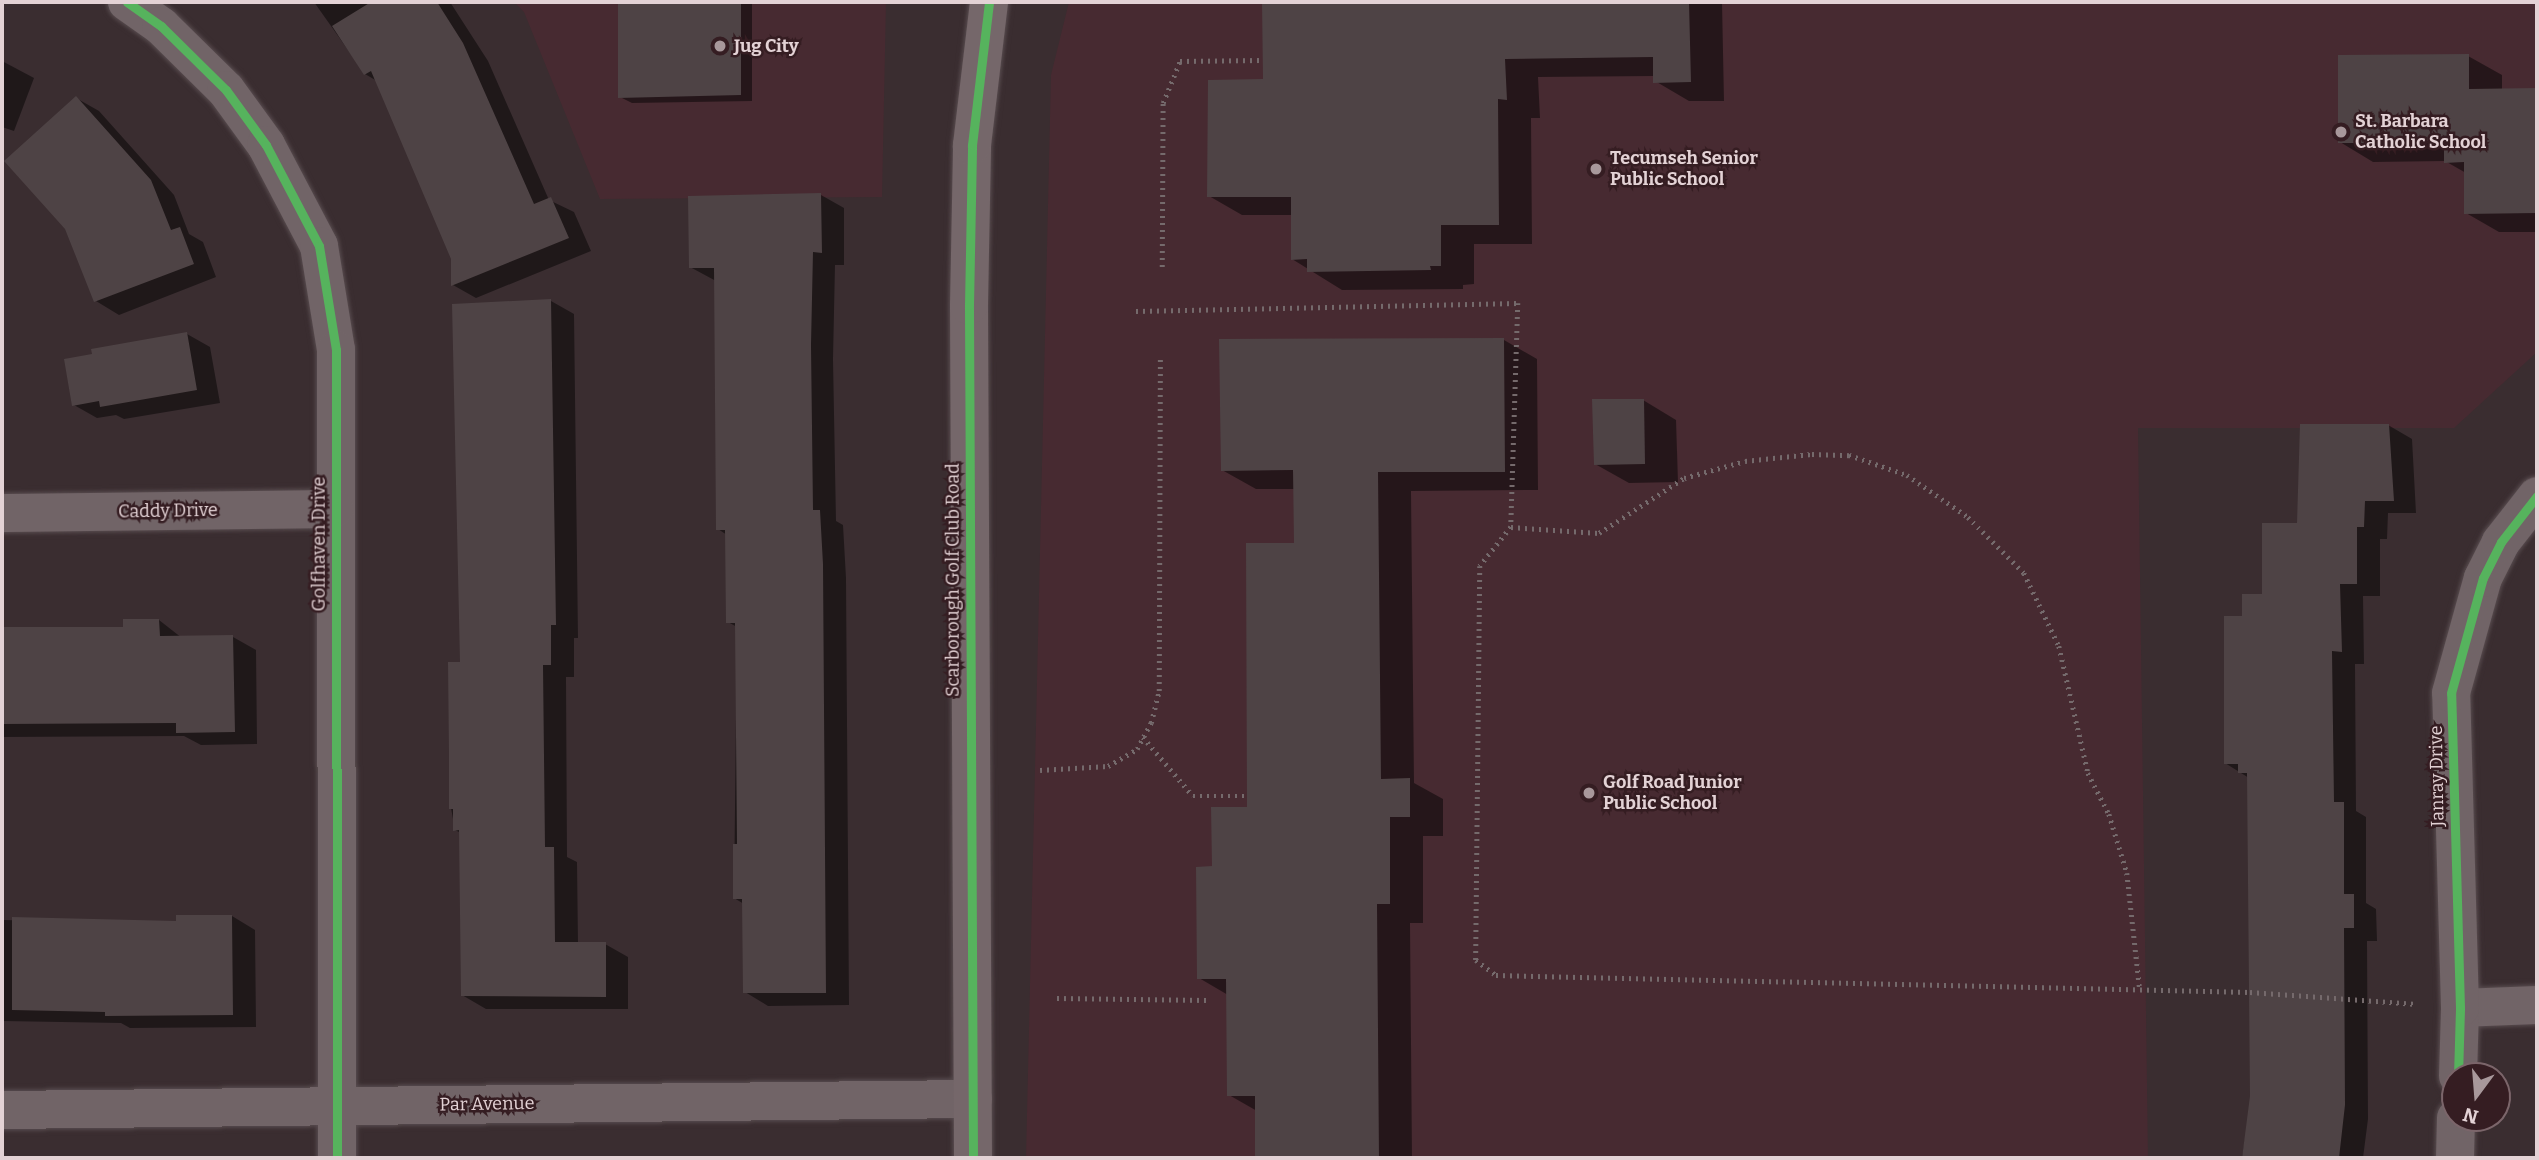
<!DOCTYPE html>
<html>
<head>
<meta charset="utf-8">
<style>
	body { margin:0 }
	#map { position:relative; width:2539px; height:1160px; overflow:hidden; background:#3a2d30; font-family:Bitter,serif }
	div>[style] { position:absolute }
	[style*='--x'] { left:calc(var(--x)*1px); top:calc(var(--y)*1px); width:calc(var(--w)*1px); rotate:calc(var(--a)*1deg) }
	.built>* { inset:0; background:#472a31 }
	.shadow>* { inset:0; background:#0007 }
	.building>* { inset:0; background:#4e4345 }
	.path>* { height:4.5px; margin-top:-2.25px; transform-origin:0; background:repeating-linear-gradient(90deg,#756a6c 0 2px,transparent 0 7px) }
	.roads { filter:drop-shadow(0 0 2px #584c4f) drop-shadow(0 0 2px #584c4f) }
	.street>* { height:38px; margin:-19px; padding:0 19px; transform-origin:19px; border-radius:19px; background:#716467 }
	.secondary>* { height:38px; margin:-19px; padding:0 19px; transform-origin:19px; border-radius:19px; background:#75676a }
	.cycleway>* { height:9px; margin:-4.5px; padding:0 4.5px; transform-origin:4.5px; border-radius:4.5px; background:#56b35d }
	.dots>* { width:19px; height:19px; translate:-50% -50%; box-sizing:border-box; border:4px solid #351d22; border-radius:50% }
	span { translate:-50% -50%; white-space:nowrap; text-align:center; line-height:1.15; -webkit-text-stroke:5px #351d22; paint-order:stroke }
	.poi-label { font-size:18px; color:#e3d2d5; font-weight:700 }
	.left { translate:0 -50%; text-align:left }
	.street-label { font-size:18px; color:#e3d2d5 }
	.frame { position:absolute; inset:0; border:4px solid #e3d2d5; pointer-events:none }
	.north { position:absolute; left:2441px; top:1062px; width:70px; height:70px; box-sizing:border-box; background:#351d22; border:2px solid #7b656a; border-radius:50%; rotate:196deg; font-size:19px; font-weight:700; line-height:28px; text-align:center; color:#e3d2d5 }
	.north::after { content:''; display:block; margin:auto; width:24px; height:32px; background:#a8989b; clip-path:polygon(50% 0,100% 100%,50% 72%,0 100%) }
</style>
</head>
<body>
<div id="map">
	<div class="built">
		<div style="clip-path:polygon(514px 2px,886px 2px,882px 197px,600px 199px,524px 12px)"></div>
		<div style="clip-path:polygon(1069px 2px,2537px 2px,2537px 352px,2454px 428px,2138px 428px,2148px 1158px,1026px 1158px,1051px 75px)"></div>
	</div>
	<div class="shadow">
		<div style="clip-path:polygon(314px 2px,450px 2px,488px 61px,549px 200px,574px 212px,591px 251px,476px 298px,453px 285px,452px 259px,377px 81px,365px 74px)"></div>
		<div style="clip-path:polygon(620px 2px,752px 2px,752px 101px,632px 103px,620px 97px)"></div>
		<div style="clip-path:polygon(1263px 2px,1722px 2px,1724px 101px,1689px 101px,1655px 81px,1655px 76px,1538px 77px,1540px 118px,1531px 118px,1532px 244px,1474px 244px,1474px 284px,1463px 285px,1463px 289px,1342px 290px,1292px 259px,1292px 215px,1242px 215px,1209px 196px,1265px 81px)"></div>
		<div style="clip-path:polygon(2468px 56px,2502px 75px,2502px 90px,2537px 90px,2537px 232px,2499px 232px,2466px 213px,2466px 173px,2445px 161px,2373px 162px,2340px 142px)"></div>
		<div style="clip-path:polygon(2px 61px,34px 78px,14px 131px,2px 127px)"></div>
		<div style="clip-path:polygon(76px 98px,99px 111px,174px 195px,189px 234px,203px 242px,216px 277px,119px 315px,96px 301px)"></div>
		<div style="clip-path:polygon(821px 195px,844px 208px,844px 265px,835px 265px,833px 359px,836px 521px,843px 525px,846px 578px,849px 1005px,768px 1006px,745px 992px,744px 904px,734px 898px,737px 627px,728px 622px,727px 535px,718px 529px,716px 281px,690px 267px)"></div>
		<div style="clip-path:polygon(551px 301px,574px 314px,578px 638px,574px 638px,574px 677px,566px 677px,567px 857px,577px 862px,578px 944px,605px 944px,628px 957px,628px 1009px,486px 1009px,462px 995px,461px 833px,455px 830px,451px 808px,461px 664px)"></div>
		<div style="clip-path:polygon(187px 334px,210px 347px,220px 403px,124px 419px,116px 415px,97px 418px,74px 405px)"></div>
		<div style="clip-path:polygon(1504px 340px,1537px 359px,1538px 490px,1411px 491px,1414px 783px,1443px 799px,1443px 836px,1423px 836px,1423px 923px,1410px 923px,1412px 1158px,1257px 1158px,1257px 1111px,1229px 1095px,1228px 995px,1199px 978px,1213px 868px,1249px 809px,1296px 545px,1295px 489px,1256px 489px,1222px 470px)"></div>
		<div style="clip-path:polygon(1643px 400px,1676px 420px,1678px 482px,1629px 483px,1595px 464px)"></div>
		<div style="clip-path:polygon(2388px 425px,2412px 439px,2416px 513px,2388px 513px,2387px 539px,2380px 539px,2380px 596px,2363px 596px,2364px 664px,2355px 664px,2356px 811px,2366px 817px,2366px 903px,2376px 909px,2377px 941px,2367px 941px,2368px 1119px,2363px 1158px,2242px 1158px,2252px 1096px,2249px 778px,2225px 763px,2243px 618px,2264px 596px,2299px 525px)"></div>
		<div style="clip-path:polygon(159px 620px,182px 638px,233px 637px,256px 650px,257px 744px,201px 745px,184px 736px,2px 737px,2px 630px,125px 629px)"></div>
		<div style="clip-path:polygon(232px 916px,255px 930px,256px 1027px,130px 1028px,121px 1023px,2px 1021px,2px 920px,177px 923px)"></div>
	</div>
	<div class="building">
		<div style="clip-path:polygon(371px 2px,437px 2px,463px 43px,534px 204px,551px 197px,569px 238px,451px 286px,451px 259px,371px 71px,364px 75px,332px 26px)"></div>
		<div style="clip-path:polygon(618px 2px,741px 2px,741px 95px,618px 98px)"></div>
		<div style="clip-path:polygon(1262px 2px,1689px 2px,1691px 82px,1653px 83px,1653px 57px,1505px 59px,1507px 100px,1498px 99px,1499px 225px,1441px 225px,1441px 266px,1430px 266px,1431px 270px,1307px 272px,1307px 259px,1291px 260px,1291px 197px,1207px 197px,1208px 80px,1263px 79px)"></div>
		<div style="clip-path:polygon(2469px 54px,2469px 89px,2537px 88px,2537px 213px,2464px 214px,2464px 162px,2444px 163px,2444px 143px,2338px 143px,2338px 55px)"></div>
		<div style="clip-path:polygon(76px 96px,151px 180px,171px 230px,180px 227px,194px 264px,94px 302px,65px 229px,4px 161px)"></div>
		<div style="clip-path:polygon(821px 193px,822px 253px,813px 252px,811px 345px,813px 510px,820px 510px,823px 564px,826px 993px,743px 993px,742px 899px,733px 899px,733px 844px,737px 844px,735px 623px,726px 623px,725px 530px,716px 530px,714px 268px,689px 268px,688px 196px)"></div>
		<div style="clip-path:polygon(551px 299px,556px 625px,551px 625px,551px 665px,543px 665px,545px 847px,554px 847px,555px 942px,606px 942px,606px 997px,461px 996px,459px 830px,453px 831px,453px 809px,449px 809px,449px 755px,448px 662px,460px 662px,452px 304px)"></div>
		<div style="clip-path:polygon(187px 332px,197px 390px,100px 407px,99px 401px,72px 406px,64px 359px,92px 354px,91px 349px)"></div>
		<div style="clip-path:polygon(1504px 338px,1505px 472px,1378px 472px,1381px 779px,1410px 778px,1410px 817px,1390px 817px,1390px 904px,1377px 904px,1379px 1158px,1255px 1158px,1255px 1096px,1227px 1096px,1226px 979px,1197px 979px,1196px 867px,1212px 866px,1211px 807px,1247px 807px,1246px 543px,1294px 543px,1293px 470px,1221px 471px,1219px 339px)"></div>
		<div style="clip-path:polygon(1592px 399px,1644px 399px,1645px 464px,1594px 465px)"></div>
		<div style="clip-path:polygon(2300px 424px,2389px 424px,2394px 501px,2365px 501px,2364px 527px,2357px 527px,2357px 584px,2340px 584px,2342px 652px,2332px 651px,2334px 802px,2344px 802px,2344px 894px,2354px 894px,2354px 928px,2344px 928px,2345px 1105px,2339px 1158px,2242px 1158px,2250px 1096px,2247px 773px,2238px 773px,2238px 764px,2224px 764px,2224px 616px,2242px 616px,2242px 594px,2262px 594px,2262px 523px,2297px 523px)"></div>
		<div style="clip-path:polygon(123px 619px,159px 619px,160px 636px,233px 635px,235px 732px,176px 733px,176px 723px,2px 724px,2px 627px,123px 627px)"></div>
		<div style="clip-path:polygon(176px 915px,232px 915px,233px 1015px,105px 1016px,105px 1012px,12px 1010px,12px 917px,176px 921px)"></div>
	</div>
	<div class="path">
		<div style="--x:1162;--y:267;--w:164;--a:-89.7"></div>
		<div style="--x:1163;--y:103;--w:45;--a:-68"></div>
		<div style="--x:1180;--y:61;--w:82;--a:-0.7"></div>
		<div style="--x:1136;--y:311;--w:382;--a:-1.2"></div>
		<div style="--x:1518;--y:303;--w:224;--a:91.8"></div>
		<div style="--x:1511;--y:527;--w:50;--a:128.5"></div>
		<div style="--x:1480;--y:566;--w:394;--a:90.6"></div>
		<div style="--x:1476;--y:960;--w:25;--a:37"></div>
		<div style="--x:1496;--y:975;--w:754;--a:1.29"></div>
		<div style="--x:2250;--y:992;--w:167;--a:4.1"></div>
		<div style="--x:1511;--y:527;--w:88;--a:3.9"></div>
		<div style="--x:1599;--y:533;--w:101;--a:-32.9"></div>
		<div style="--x:1684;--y:478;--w:63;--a:-15.6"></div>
		<div style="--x:1745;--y:461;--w:67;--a:-6"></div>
		<div style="--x:1812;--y:454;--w:37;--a:2"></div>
		<div style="--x:1849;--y:455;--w:61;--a:19"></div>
		<div style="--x:1907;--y:475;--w:74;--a:34.5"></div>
		<div style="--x:1968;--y:517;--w:79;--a:45"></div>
		<div style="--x:2024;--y:573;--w:81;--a:64.4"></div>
		<div style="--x:2059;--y:646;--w:130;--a:77.1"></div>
		<div style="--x:2088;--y:773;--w:46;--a:62.9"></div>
		<div style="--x:2109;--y:814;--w:62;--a:73"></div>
		<div style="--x:2127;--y:873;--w:118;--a:83.7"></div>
		<div style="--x:1143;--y:737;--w:77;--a:49.7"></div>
		<div style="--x:1193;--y:796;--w:56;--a:0"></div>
		<div style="--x:1040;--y:770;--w:68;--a:-3.4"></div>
		<div style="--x:1108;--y:766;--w:34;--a:-30"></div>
		<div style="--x:1137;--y:749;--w:30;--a:-62"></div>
		<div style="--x:1151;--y:723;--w:33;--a:-76"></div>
		<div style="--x:1159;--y:691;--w:332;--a:-89.8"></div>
		<div style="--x:1057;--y:998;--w:150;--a:0.8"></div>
	</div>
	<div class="roads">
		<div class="street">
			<div style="--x:127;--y:2;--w:42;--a:35.2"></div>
			<div style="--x:161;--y:26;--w:91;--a:44.6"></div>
			<div style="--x:226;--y:90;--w:68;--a:54"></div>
			<div style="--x:266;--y:145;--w:114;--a:62.3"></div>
			<div style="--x:319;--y:246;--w:105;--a:80.7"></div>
			<div style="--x:336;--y:350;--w:808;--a:89.93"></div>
			<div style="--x:2;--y:513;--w:332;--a:-0.7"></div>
			<div style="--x:2460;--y:1008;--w:77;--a:-2.2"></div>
			<div style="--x:2458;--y:1076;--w:68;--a:-88.3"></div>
			<div style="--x:2460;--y:1008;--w:315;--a:-91.6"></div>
			<div style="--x:2451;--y:693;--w:119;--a:-74.5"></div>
			<div style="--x:2483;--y:578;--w:40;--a:-63.4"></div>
			<div style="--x:2501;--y:542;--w:58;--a:-52"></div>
			<div style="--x:2;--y:1110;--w:971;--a:-0.65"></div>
			<div style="--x:2455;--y:1158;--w:40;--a:-88.6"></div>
		</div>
		<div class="secondary">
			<div style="--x:973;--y:1158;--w:853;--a:-90.27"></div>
			<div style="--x:969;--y:305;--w:160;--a:-88.9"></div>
			<div style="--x:972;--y:145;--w:144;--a:-83.2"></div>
		</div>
	</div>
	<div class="cycleway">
		<div style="--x:127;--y:2;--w:42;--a:35.2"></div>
		<div style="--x:161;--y:26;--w:91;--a:44.6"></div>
		<div style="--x:226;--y:90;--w:68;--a:54"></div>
		<div style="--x:266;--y:145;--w:114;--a:62.3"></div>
		<div style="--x:319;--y:246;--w:105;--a:80.7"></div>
		<div style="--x:336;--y:350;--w:808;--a:89.93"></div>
		<div style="--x:2458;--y:1076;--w:68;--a:-88.3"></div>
		<div style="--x:2460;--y:1008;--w:315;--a:-91.6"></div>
		<div style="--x:2451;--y:693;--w:119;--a:-74.5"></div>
		<div style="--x:2483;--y:578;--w:40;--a:-63.4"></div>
		<div style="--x:2501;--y:542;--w:58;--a:-52"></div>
		<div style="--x:973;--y:1158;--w:853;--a:-90.27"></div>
		<div style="--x:969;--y:305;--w:160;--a:-88.9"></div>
		<div style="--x:972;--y:145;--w:144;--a:-83.2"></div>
	</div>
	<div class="dots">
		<div style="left:720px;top:46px;background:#a8989b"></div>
		<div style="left:2341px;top:132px;background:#a8989b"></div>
		<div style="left:1596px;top:169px;background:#a8989b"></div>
		<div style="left:1589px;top:793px;background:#a8989b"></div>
	</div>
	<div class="poi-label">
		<span class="left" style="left:734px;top:46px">Jug City</span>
		<span class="left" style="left:2355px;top:132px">St. Barbara<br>Catholic School</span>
		<span class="left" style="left:1610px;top:169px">Tecumseh Senior<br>Public School</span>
		<span class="left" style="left:1603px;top:793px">Golf Road Junior<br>Public School</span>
	</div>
	<div class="street-label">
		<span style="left:168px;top:511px;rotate:-1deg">Caddy Drive</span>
		<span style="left:319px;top:544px;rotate:-90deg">Golfhaven Drive</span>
		<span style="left:953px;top:580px;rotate:-90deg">Scarborough Golf Club Road</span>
		<span style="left:2437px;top:776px;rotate:-91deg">Janray Drive</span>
		<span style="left:487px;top:1104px;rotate:-1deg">Par Avenue</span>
	</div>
	<div class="frame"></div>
	<div class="north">N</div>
</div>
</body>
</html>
